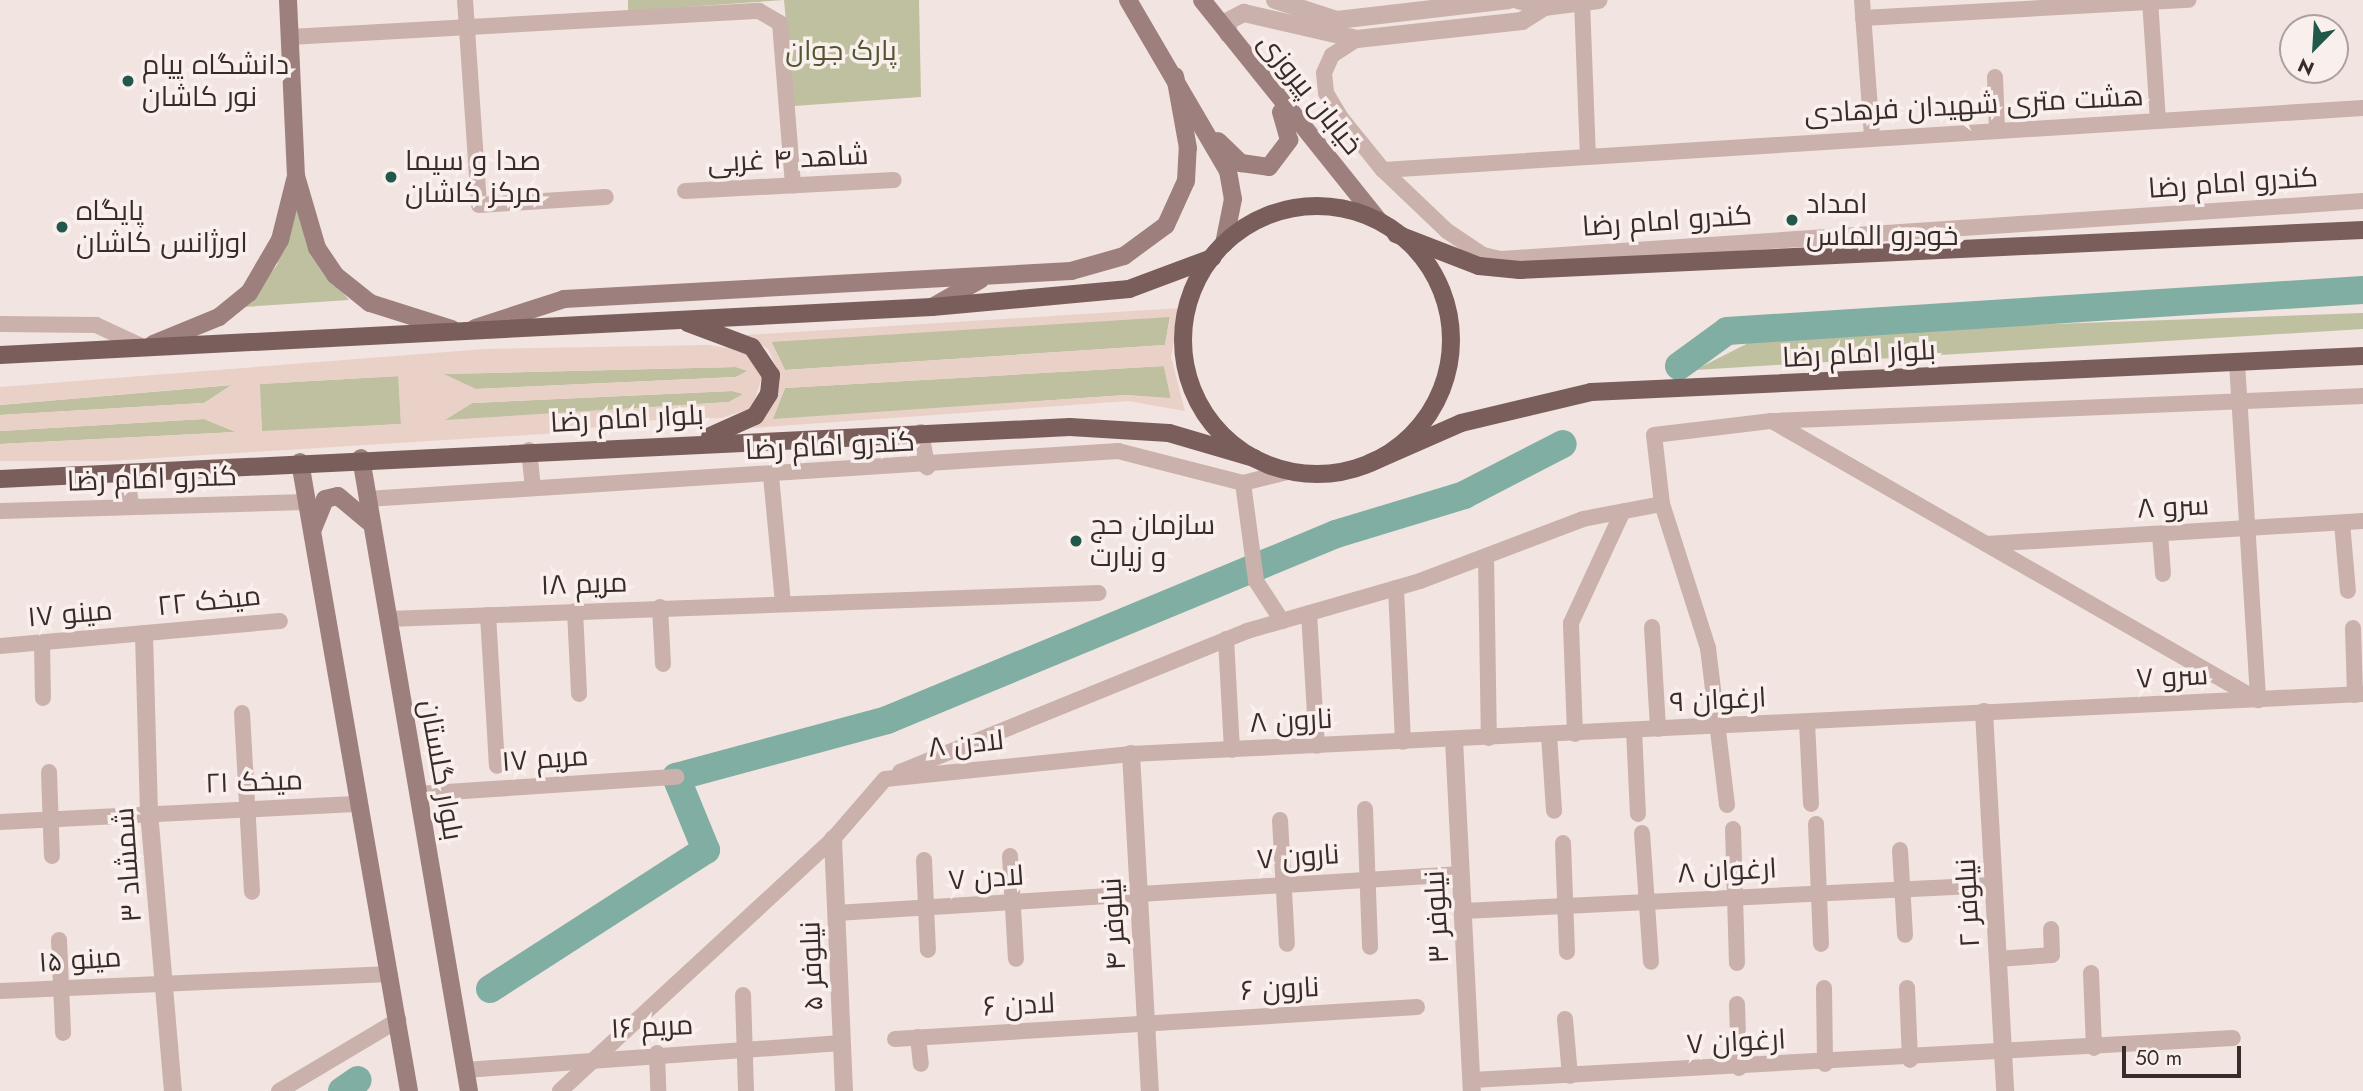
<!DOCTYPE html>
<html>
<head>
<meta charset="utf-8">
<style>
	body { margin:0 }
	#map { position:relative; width:2363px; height:1091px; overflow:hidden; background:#f2e4e0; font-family:Jost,Cairo,sans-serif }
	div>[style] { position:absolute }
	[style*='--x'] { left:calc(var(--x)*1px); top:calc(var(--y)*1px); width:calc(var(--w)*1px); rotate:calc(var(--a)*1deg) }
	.green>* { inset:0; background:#bfc0a0 }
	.plaza>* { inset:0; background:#e9d1c8 }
	.river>* { height:28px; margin:-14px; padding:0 14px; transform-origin:14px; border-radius:14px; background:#80aea2 }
	.minor>* { height:16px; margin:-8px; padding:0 8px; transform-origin:8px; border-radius:8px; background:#cab1ac }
	.tertiary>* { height:18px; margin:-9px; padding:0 9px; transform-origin:9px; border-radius:9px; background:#cab1ac }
	.secondary>* { height:18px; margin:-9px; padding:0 9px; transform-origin:9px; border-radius:9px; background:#9d807d }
	.primary>* { height:18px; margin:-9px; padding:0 9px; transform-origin:9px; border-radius:9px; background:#795e5c }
	.primary>.ring { margin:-9px; padding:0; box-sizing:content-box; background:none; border:18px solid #795e5c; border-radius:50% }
	.dots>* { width:19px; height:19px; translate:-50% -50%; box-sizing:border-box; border:4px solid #f9efec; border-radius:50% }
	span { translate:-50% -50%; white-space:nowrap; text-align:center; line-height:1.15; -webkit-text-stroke:7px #f9efec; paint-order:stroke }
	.park-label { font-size:28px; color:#52552f }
	.poi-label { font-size:28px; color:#382b2a }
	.left { translate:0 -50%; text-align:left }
	.street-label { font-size:28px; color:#382b2a }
	.north { position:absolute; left:2279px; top:14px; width:70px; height:70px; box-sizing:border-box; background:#f9efec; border:2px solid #aca19e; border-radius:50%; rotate:204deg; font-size:19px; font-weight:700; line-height:28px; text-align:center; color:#382b2a }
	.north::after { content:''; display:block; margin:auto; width:24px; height:32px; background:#22584c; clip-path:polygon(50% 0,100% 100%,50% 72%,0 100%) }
	.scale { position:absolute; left:2122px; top:1046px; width:119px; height:32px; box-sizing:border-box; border:4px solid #382b2a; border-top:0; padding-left:9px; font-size:21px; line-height:24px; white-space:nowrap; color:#382b2a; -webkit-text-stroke:5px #f9efec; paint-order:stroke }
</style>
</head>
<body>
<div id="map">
	<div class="green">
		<div style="clip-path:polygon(628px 0,919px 0,921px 97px,794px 106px,784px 0,628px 11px)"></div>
		<div style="clip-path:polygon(296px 199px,313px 257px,349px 300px,244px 307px,277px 265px)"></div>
		<div style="clip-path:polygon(2363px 313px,2363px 329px,1695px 370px,1766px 334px)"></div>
		<div style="clip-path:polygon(1170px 316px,1165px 345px,785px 370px,771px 341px)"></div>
		<div style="clip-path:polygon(1164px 366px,1171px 399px,1126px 395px,772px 420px,785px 388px)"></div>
		<div style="clip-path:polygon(736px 367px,748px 371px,736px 377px,475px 389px,442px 374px)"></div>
		<div style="clip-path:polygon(399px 376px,401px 424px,262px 432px,259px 384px)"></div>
		<div style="clip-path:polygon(233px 385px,204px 403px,0 415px,0 405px)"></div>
		<div style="clip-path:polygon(732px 391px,744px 394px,729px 402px,443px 421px,472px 403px)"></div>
		<div style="clip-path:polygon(204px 419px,237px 432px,0 444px,0 431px)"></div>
	</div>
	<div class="plaza">
		<div style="clip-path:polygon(evenodd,1180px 308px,1171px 357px,1185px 411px,1128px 401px,753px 428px,773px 405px,777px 368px,768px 349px,745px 335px,1180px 308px,1170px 317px,1165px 345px,785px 370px,771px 342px,1170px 317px,1180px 308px,1164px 366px,1171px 398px,1126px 395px,773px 419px,785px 388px,1164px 366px)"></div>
		<div style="clip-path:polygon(evenodd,708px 345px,747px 351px,763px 374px,752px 408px,722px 418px,633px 421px,559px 433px,109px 461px,0 461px,0 444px,235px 432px,204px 419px,0 431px,0 415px,204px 403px,231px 385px,0 405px,0 387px,485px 349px,708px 345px,736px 367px,747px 371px,736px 377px,476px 389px,444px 374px,736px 367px,708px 345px,398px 376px,401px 424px,262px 431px,260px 384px,398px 376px,708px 345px,732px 391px,743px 394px,729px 402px,445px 420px,472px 403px,732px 391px)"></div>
	</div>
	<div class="river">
		<div style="--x:1679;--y:366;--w:59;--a:-36.1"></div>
		<div style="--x:1727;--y:331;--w:637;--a:-3.69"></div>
		<div style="--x:490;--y:989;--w:257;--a:-32.8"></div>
		<div style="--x:706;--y:850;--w:79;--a:-112.3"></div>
		<div style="--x:676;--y:777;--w:219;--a:-15.1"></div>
		<div style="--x:887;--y:720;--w:486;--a:-22.5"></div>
		<div style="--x:1336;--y:534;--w:134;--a:-16.9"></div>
		<div style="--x:1464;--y:495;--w:111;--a:-27.3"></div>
		<div style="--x:342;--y:1091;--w:19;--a:-35"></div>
	</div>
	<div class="minor">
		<div style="--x:465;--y:0;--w:205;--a:86.1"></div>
		<div style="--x:479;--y:205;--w:127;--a:-3.6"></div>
		<div style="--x:1862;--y:0;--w:137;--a:85.8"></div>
		<div style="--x:2150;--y:0;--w:120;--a:86.2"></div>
		<div style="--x:1582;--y:2;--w:153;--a:87.8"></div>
		<div style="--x:1863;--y:18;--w:326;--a:-3.2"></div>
		<div style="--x:290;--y:37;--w:470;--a:-3.2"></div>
		<div style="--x:759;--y:11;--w:24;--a:30"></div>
		<div style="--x:780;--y:23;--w:163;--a:85.4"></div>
		<div style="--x:1357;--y:39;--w:30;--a:147"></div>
		<div style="--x:1332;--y:55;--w:20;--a:114"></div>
		<div style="--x:1324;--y:73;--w:20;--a:84"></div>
		<div style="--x:1326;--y:93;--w:29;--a:59"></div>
		<div style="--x:1341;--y:118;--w:67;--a:51.1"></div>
		<div style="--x:1383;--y:170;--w:88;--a:43.6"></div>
		<div style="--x:1447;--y:231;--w:43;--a:33.7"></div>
		<div style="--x:1483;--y:255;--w:18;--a:13"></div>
		<div style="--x:1501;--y:259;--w:864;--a:-3.85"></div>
		<div style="--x:1995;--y:77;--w:53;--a:87.8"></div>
		<div style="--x:1383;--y:170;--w:982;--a:-3.62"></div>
		<div style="--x:685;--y:191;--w:209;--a:-3"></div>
		<div style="--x:0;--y:324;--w:96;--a:0.6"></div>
		<div style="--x:96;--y:325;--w:47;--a:24.9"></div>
		<div style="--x:2237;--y:363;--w:338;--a:86.4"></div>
		<div style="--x:1772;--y:421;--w:560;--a:29.86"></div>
		<div style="--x:921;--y:432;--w:36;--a:80"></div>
		<div style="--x:529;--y:450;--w:37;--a:84"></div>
		<div style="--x:126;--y:472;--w:33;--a:81"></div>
		<div style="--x:771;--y:476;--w:127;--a:84.6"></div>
		<div style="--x:1243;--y:483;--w:99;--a:82.4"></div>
		<div style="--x:1256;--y:581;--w:48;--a:57"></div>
		<div style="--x:367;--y:499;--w:753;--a:-3.66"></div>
		<div style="--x:1118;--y:451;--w:129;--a:14.4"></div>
		<div style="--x:1243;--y:483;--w:49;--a:-14"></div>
		<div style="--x:0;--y:511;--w:306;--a:-1.7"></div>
		<div style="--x:2342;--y:523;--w:68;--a:85"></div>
		<div style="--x:2160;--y:534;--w:40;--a:85.7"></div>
		<div style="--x:1986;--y:544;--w:378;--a:-3.5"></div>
		<div style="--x:1486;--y:556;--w:182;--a:89.1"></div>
		<div style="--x:1396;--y:588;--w:154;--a:87.4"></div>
		<div style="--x:660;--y:607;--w:57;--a:87"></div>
		<div style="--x:575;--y:611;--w:83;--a:87.2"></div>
		<div style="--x:1309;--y:613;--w:133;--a:86.6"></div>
		<div style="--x:488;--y:615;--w:151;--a:86.6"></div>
		<div style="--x:388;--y:619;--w:711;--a:-2.09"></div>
		<div style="--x:1652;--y:627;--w:102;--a:86.6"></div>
		<div style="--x:2353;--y:628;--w:67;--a:88.3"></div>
		<div style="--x:1226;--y:639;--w:111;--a:86.9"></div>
		<div style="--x:42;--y:643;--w:55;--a:89"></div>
		<div style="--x:0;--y:646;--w:281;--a:-5.1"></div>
		<div style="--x:242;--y:713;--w:179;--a:86.8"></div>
		<div style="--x:1807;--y:722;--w:82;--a:87.2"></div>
		<div style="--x:1634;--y:730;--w:84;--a:87.3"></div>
		<div style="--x:1575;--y:734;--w:111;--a:-92.1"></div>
		<div style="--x:1571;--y:623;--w:123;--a:-65.1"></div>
		<div style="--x:1549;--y:735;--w:76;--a:86.2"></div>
		<div style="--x:49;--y:772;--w:84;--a:88"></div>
		<div style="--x:900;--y:772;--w:375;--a:-22.1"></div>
		<div style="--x:1247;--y:631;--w:180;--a:-16.1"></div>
		<div style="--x:1420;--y:581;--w:174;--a:-20.8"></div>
		<div style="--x:1583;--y:519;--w:80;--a:-10.8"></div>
		<div style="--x:418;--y:794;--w:259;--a:-3.8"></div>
		<div style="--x:1727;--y:805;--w:158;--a:-96.9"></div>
		<div style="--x:1708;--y:648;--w:151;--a:-107.7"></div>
		<div style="--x:1662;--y:504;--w:69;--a:-96.6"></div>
		<div style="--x:1654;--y:435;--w:119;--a:-6.8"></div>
		<div style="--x:1772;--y:421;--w:592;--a:-2.42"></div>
		<div style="--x:1365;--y:809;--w:138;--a:87.9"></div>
		<div style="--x:1280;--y:820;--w:124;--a:86.8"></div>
		<div style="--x:0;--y:822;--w:360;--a:-2.9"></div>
		<div style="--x:1816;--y:824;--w:120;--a:87.6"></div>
		<div style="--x:1733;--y:829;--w:134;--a:88.3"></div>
		<div style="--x:1642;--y:833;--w:129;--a:86"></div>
		<div style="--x:1563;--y:843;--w:109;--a:87.9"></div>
		<div style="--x:1900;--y:850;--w:85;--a:86.6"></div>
		<div style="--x:1010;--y:856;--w:103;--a:86.7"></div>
		<div style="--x:924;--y:860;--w:90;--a:87.5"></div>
		<div style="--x:1463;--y:911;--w:532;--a:-2.8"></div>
		<div style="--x:836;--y:913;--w:626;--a:-3.57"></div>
		<div style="--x:59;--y:940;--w:93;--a:87.5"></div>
		<div style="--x:1998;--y:959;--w:54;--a:-4.2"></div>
		<div style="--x:2052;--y:955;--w:26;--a:-92"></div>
		<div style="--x:2091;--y:973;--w:75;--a:87.7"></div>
		<div style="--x:1824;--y:988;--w:76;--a:89.2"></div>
		<div style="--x:1907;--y:988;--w:72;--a:87.6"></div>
		<div style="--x:0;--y:991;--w:390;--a:-2.5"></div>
		<div style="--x:743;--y:995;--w:96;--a:88.2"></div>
		<div style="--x:1737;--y:1004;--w:64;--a:88.2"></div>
		<div style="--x:1565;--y:1019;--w:57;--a:85"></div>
		<div style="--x:918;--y:1037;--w:27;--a:84"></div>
		<div style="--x:895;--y:1039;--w:523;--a:-3.51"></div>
		<div style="--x:657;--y:1053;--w:38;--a:88"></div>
		<div style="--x:465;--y:1070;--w:377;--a:-4.1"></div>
		<div style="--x:1472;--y:1080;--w:762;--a:-3.16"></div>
		<div style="--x:279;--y:1091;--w:139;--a:-30.8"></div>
		<div style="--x:560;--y:1091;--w:372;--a:-42.7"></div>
		<div style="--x:833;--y:839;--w:79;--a:-49.1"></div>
		<div style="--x:885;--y:779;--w:247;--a:-5.8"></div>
		<div style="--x:1131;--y:754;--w:1233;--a:-2.79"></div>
	</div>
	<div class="tertiary">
		<div style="--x:1275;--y:0;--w:65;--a:17.9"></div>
		<div style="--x:1337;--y:20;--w:173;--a:-6.6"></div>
		<div style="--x:1518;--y:0;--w:27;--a:15"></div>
		<div style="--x:1544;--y:7;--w:55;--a:-7.3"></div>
		<div style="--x:1228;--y:34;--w:13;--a:-90"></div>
		<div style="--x:1228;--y:21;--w:18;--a:-27"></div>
		<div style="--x:1244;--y:13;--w:116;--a:13"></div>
		<div style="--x:1357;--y:39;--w:166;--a:-6.2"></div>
		<div style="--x:1522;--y:21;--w:26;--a:-32"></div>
		<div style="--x:144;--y:634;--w:178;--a:88.4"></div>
		<div style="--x:149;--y:812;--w:280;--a:85.1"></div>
		<div style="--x:1984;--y:712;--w:380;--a:86.8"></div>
		<div style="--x:1454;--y:740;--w:351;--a:87.1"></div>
		<div style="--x:1131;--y:754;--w:338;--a:86.8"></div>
		<div style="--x:833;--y:839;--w:252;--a:87.5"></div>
	</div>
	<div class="secondary">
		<div style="--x:288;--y:0;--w:176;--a:87.4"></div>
		<div style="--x:296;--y:176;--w:75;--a:73.7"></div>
		<div style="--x:317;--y:248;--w:32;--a:56"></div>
		<div style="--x:335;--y:275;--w:45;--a:38.7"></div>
		<div style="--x:370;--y:303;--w:86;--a:17.6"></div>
		<div style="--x:1128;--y:0;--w:198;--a:59.7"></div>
		<div style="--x:1228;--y:171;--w:28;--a:80"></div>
		<div style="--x:1233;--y:199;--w:46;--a:101.3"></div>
		<div style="--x:1202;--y:0;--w:282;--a:51.3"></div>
		<div style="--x:1218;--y:141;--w:32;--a:44"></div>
		<div style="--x:1241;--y:163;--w:28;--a:8"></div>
		<div style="--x:1269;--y:167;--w:34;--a:-53"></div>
		<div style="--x:1289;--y:140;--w:29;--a:-106"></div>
		<div style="--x:932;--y:307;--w:55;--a:-29.4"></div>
		<div style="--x:475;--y:328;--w:94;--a:-18"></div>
		<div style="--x:564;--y:299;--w:508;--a:-3.16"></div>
		<div style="--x:1071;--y:271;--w:55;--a:-15.8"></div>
		<div style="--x:1124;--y:256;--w:52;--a:-36.4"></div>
		<div style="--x:1166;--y:225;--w:48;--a:-65.6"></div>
		<div style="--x:1186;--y:181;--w:33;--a:-87"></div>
		<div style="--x:1188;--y:148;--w:73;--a:-100.2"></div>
		<div style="--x:153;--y:344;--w:71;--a:-22.2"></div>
		<div style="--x:219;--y:317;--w:38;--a:-39"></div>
		<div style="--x:249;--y:293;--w:61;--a:-59.7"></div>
		<div style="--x:280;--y:240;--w:62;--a:-76"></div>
		<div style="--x:361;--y:458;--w:642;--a:80.32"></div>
		<div style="--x:300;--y:462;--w:638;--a:80.17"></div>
		<div style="--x:313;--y:529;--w:32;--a:-68"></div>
		<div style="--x:325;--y:499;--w:13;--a:-13"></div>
		<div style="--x:338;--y:496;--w:40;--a:40"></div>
	</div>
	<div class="primary">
		<div class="ring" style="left:1183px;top:206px;width:250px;height:250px"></div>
		<div style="--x:1396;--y:234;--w:89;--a:21.1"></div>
		<div style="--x:1479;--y:266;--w:41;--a:5.6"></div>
		<div style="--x:1520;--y:270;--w:844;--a:-2.72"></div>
		<div style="--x:688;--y:323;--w:68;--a:20.6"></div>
		<div style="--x:752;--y:347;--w:34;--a:56"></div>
		<div style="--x:771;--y:375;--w:19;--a:96"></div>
		<div style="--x:769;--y:394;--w:26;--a:122"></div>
		<div style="--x:755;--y:416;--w:49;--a:156"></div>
		<div style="--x:0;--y:355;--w:933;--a:-2.95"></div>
		<div style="--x:932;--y:307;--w:198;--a:-5.2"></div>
		<div style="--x:1129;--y:289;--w:89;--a:-20.5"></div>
		<div style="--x:1370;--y:463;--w:99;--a:-23.7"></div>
		<div style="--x:1461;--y:423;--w:134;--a:-13.4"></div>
		<div style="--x:1591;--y:392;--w:773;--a:-2.67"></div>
		<div style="--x:0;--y:479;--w:1071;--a:-2.78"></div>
		<div style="--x:1070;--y:427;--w:99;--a:3.5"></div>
		<div style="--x:1169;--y:433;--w:89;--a:16.4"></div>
	</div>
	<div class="dots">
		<div style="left:128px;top:81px;background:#22584c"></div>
		<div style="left:391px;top:177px;background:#22584c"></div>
		<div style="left:1792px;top:220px;background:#22584c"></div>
		<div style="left:62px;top:227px;background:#22584c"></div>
		<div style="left:1076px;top:541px;background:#22584c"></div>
	</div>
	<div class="park-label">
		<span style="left:841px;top:51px">پارک جوان</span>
	</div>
	<div class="poi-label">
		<span class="left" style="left:142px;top:81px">دانشگاه پیام<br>نور کاشان</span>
		<span class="left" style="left:405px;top:177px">صدا و سیما<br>مرکز کاشان</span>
		<span class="left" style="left:1806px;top:220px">امداد<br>خودرو الماس</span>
		<span class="left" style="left:76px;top:227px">پایگاه<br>اورژانس کاشان</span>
		<span class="left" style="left:1090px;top:541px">سازمان حج<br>و زیارت</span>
	</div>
	<div class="street-label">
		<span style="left:1310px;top:94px;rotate:51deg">خیابان پیروزی</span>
		<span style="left:1974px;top:105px;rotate:-3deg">هشت متری شهیدان فرهادی</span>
		<span style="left:788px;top:159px;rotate:-3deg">شاهد ۴ غربی</span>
		<span style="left:2233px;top:183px;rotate:-4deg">کندرو امام رضا</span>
		<span style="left:1667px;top:221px;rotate:-4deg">کندرو امام رضا</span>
		<span style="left:1859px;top:354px;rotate:-3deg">بلوار امام رضا</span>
		<span style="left:627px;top:419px;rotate:-3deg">بلوار امام رضا</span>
		<span style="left:830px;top:446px;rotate:-3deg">کندرو امام رضا</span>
		<span style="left:152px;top:479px;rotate:-2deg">کندرو امام رضا</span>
		<span style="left:2173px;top:507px;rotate:-3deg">سرو ۸</span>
		<span style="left:584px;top:584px;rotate:-2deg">مریم ۱۸</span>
		<span style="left:209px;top:601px;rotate:-6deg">میخک ۲۲</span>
		<span style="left:70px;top:614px;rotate:-5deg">مینو ۱۷</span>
		<span style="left:2172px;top:677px;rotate:-3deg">سرو ۷</span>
		<span style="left:1718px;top:700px;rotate:-3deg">ارغوان ۹</span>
		<span style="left:1291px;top:721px;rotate:-3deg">نارون ۸</span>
		<span style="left:966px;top:744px;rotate:-6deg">لادن ۸</span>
		<span style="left:545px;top:759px;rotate:-4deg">مریم ۱۷</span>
		<span style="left:441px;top:770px;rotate:80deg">بلوار گلستان</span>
		<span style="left:254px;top:782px;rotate:-2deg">میخک ۲۱</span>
		<span style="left:1298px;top:857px;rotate:-4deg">نارون ۷</span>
		<span style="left:128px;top:865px;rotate:-94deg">شمشاد ۳</span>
		<span style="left:1727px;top:871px;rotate:-3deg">ارغوان ۸</span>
		<span style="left:986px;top:878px;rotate:-4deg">لادن ۷</span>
		<span style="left:1968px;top:903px;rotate:-93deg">نیلوفر ۲</span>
		<span style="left:1437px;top:917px;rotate:-93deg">نیلوفر ۳</span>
		<span style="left:1114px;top:924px;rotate:-93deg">نیلوفر ۴</span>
		<span style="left:80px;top:960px;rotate:-4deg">مینو ۱۵</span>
		<span style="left:812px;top:966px;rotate:-92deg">نیلوفر ۵</span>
		<span style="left:1280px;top:989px;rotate:-3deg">نارون ۶</span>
		<span style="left:1019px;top:1005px;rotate:-3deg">لادن ۶</span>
		<span style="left:652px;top:1027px;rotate:-3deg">مریم ۱۶</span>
		<span style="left:1736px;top:1042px;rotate:-3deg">ارغوان ۷</span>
	</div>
	<div class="north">N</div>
	<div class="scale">50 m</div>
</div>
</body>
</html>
